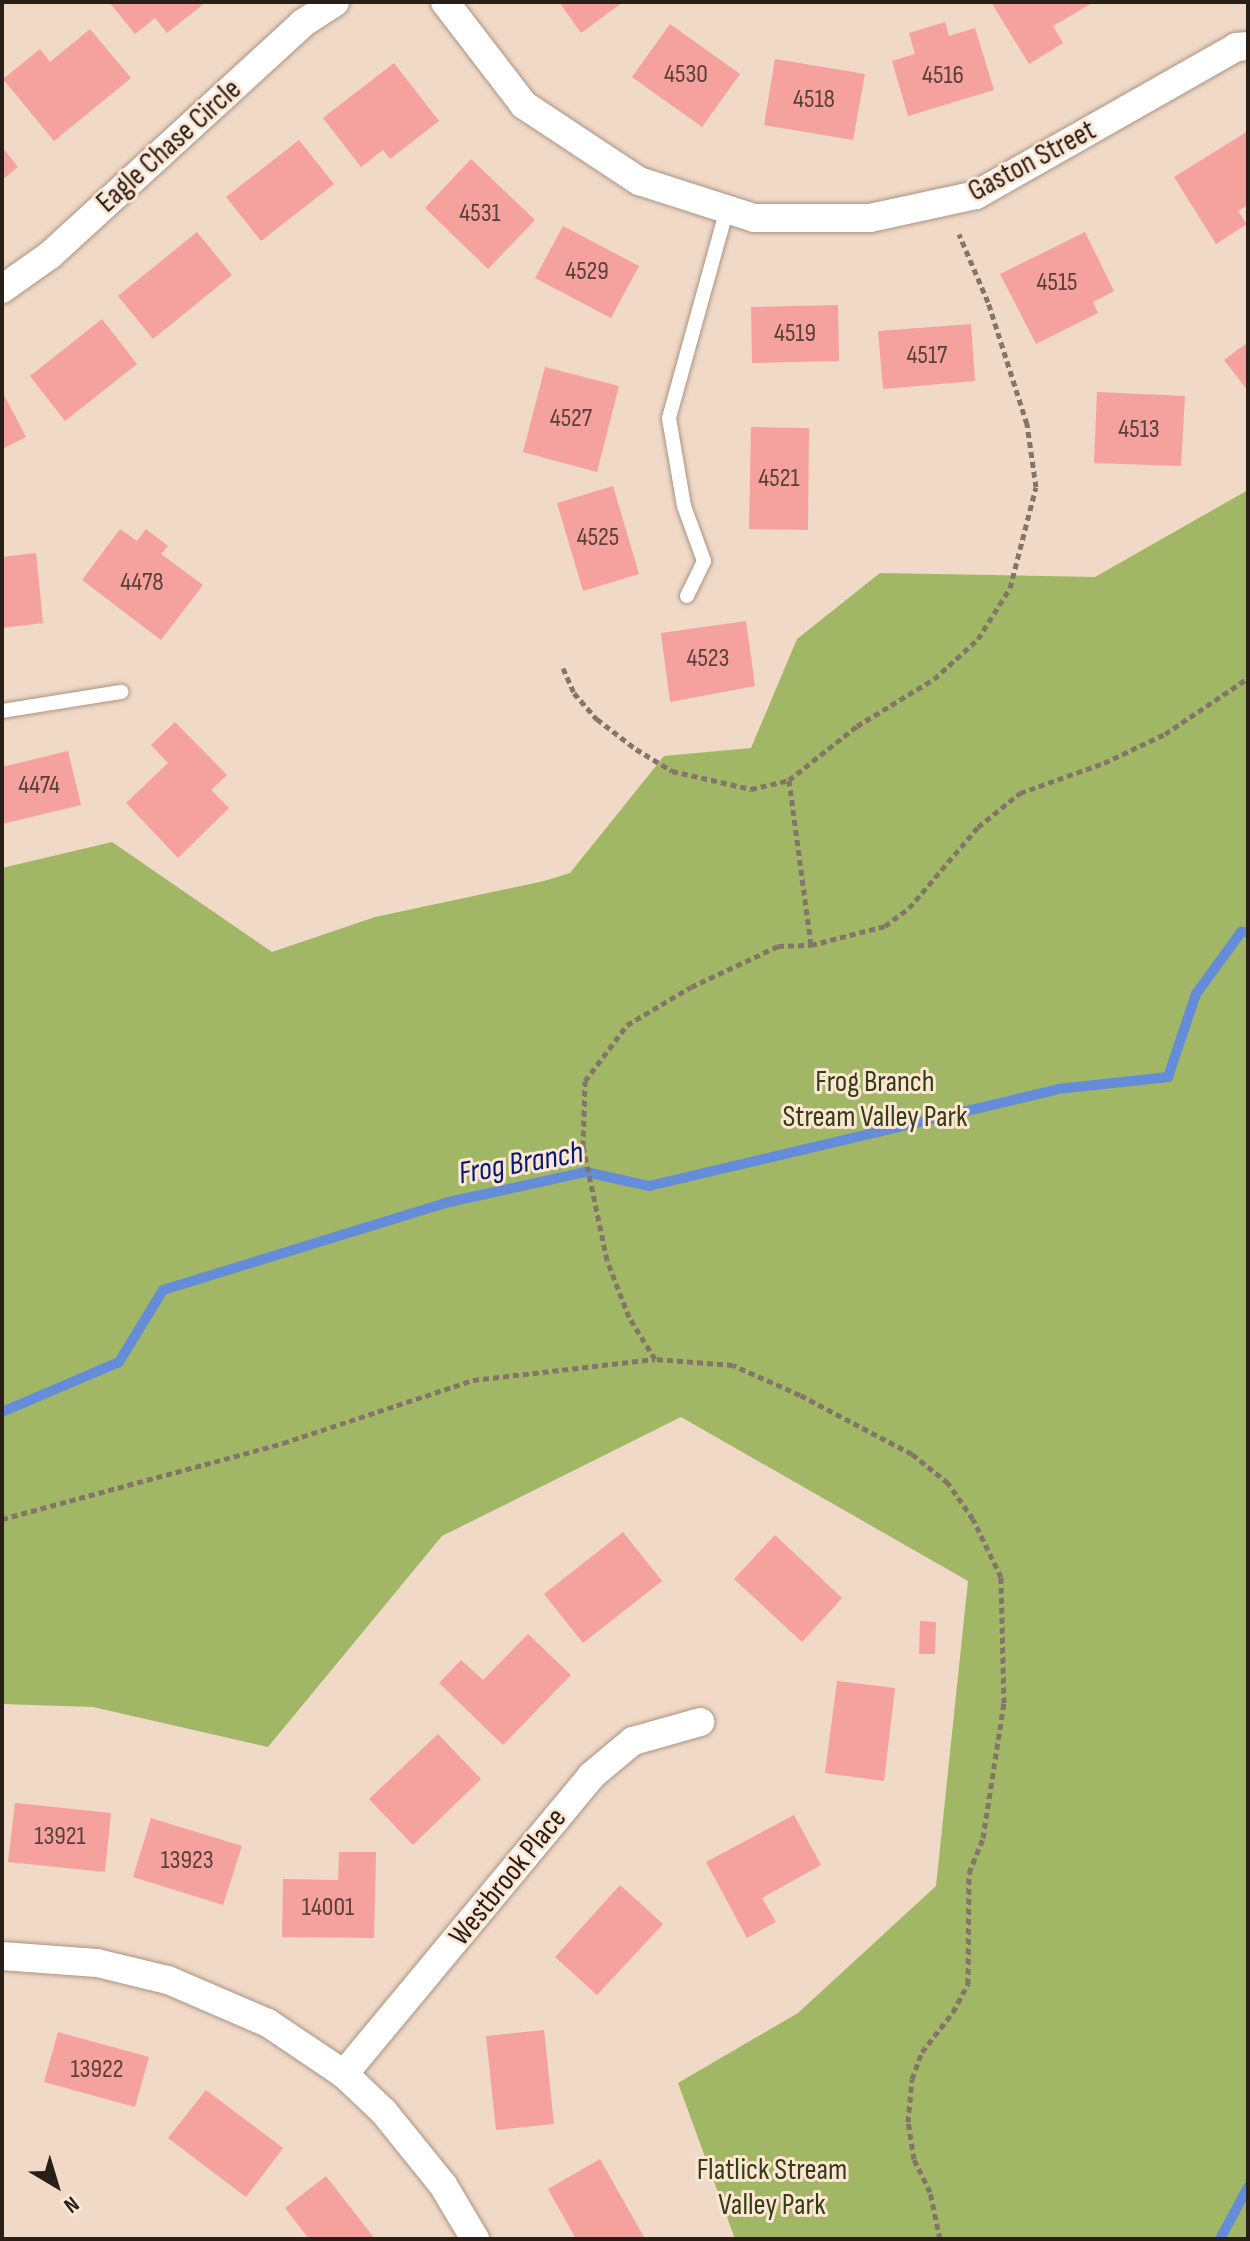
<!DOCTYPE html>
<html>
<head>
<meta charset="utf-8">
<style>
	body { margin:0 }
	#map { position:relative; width:1250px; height:2241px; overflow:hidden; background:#f1d9c7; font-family:"Sofia Sans Condensed",sans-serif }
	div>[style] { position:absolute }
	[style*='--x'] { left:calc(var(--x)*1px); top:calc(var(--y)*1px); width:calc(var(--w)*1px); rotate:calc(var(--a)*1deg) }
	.green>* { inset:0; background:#a1b765 }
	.stream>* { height:10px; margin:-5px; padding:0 5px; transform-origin:5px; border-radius:5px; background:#648cd9 }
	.building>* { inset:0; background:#f5a19e }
	.path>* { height:5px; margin-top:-2.5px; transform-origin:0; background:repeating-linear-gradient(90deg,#847569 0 6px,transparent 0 10px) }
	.roads { filter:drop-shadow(0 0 2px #aa9383) drop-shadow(0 0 2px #aa9383) }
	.service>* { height:14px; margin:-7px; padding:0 7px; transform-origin:7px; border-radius:7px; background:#fff }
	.minor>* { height:28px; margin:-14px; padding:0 14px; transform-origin:14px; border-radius:14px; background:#fff }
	span { translate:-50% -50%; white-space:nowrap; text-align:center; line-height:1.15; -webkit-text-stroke:6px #fee6d4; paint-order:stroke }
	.number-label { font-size:26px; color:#5a403a }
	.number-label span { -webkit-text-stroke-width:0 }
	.street-label { font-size:30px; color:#271f18 }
	.park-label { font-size:30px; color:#343e16 }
	.water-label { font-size:32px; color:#001a75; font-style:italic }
	.frame { position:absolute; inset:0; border:4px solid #271f18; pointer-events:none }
	.north { position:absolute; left:16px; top:2145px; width:80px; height:80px; -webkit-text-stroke:6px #fee6d4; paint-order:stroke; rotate:142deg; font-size:22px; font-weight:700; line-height:32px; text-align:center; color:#271f18 }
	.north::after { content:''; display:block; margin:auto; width:28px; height:36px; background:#271f18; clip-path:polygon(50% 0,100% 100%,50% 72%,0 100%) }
</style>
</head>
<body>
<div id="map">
	<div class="green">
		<div style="clip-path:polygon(1248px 490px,1248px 2239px,735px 2239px,678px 2083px,798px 2013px,936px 1886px,968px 1581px,681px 1417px,442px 1536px,268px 1747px,93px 1707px,2px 1704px,2px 868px,112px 842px,272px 952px,375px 917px,544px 881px,570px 873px,664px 756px,751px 748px,797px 639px,880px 573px,1095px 577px)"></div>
	</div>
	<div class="stream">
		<div style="--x:2;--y:1412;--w:127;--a:-23.1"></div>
		<div style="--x:119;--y:1362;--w:84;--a:-58.6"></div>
		<div style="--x:163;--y:1290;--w:299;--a:-17.1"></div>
		<div style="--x:449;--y:1202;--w:140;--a:-12.4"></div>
		<div style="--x:586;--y:1172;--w:65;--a:12.5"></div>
		<div style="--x:649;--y:1186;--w:420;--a:-13.3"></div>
		<div style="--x:1058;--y:1089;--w:111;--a:-6.2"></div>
		<div style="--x:1168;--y:1077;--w:88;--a:-71.4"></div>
		<div style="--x:1196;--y:994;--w:77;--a:-54"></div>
		<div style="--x:1241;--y:932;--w:7;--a:0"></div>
		<div style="--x:1220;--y:2239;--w:59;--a:-61.7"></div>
	</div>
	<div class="building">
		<div style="clip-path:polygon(109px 2px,206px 2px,167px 33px,155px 18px,135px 34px)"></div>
		<div style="clip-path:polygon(559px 2px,623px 2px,581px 33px)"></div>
		<div style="clip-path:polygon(991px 2px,1094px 2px,1053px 26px,1063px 43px,1029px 64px)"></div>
		<div style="clip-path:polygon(945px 22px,949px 36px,975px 28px,994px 90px,908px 116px,892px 61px,915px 54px,909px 33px)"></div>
		<div style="clip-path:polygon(670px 24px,740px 74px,702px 127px,632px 77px)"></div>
		<div style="clip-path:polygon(90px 29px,131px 78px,54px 141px,3px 79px,40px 49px,50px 62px)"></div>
		<div style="clip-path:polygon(775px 59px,865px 74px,853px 140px,764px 125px)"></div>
		<div style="clip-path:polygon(394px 63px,439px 121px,390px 159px,383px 150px,361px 167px,323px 118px)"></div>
		<div style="clip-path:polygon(1248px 131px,1248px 205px,1238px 211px,1247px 224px,1216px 244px,1174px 177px)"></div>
		<div style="clip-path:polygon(299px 140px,334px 184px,261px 241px,226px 197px)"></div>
		<div style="clip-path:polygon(2px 147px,18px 167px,2px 180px)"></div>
		<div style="clip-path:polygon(471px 159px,535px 220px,488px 269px,425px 208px)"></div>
		<div style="clip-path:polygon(563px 226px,639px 266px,611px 318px,535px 278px)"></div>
		<div style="clip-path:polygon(197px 232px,232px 275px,153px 339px,118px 296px)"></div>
		<div style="clip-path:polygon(1085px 232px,1114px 291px,1093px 302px,1098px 313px,1036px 344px,1000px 274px)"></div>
		<div style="clip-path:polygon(838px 305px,839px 361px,752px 363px,751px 307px)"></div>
		<div style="clip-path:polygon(102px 319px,137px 364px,65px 421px,30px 376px)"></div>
		<div style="clip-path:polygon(971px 324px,975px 381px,883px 389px,878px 331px)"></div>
		<div style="clip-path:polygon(1248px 342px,1248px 391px,1224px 360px)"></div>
		<div style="clip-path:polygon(545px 367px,619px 386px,597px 472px,523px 452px)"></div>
		<div style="clip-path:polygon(2px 391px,26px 437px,2px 449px)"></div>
		<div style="clip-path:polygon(1097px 392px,1185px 396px,1181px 466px,1094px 463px)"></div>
		<div style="clip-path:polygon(751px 427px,809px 428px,808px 530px,749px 529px)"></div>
		<div style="clip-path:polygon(613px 486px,639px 574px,583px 591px,557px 503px)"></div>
		<div style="clip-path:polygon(120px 529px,137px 541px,146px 529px,168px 546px,161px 554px,203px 585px,161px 640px,82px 580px)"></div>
		<div style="clip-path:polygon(36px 553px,43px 623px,2px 628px,2px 557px)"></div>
		<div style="clip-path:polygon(746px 621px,755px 686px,670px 702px,661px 633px)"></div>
		<div style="clip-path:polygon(175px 722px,227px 775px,211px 790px,229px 808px,178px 858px,126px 803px,168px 763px,151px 745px)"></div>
		<div style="clip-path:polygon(68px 751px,81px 805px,2px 824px,2px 767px)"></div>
		<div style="clip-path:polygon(623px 1532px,662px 1581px,583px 1643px,544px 1594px)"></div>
		<div style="clip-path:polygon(775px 1535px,842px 1598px,802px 1642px,734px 1579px)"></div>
		<div style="clip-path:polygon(920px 1621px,936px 1622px,935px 1654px,919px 1654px)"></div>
		<div style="clip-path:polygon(528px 1634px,571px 1675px,503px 1745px,439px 1683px,461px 1660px,483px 1680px)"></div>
		<div style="clip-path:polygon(837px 1681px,895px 1688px,884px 1781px,825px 1773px)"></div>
		<div style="clip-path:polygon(438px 1734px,481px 1779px,413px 1845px,369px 1799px)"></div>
		<div style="clip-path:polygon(15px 1803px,111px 1813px,105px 1872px,8px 1862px)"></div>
		<div style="clip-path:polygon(794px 1815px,821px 1865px,762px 1898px,776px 1922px,747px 1938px,706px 1862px)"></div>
		<div style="clip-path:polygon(151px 1818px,242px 1846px,223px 1905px,133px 1877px)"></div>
		<div style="clip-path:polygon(339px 1852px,376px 1852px,374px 1938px,282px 1937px,283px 1879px,338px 1880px)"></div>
		<div style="clip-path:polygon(620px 1885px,663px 1924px,597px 1995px,555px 1957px)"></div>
		<div style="clip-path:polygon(544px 2030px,554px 2124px,496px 2130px,486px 2036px)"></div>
		<div style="clip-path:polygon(58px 2032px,149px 2057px,135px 2107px,44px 2082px)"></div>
		<div style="clip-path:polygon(206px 2090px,283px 2148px,246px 2197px,168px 2138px)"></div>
		<div style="clip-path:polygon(600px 2159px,645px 2239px,576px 2239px,548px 2189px)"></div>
		<div style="clip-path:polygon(326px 2176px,375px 2239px,309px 2239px,285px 2208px)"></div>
	</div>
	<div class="path">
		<div style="--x:563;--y:668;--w:27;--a:66"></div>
		<div style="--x:574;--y:693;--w:35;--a:49"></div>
		<div style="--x:597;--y:719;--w:49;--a:37.6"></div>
		<div style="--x:636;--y:749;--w:42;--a:31.4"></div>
		<div style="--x:672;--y:771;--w:81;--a:12.8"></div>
		<div style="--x:751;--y:789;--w:39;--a:-13"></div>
		<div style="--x:789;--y:780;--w:87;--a:-38.5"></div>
		<div style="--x:857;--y:726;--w:90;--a:-31.4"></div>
		<div style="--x:934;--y:679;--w:59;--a:-42.3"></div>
		<div style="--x:978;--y:639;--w:60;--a:-57.9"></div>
		<div style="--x:1010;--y:588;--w:104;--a:-75.6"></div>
		<div style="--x:1036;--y:487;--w:64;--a:-98.1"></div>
		<div style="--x:1027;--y:424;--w:128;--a:-107.7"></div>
		<div style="--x:988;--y:302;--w:74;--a:-113.1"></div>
		<div style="--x:789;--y:780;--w:166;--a:82.4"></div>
		<div style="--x:2;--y:1519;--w:291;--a:-15.1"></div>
		<div style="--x:283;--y:1443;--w:200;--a:-18.3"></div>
		<div style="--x:473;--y:1380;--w:183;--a:-6.6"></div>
		<div style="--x:940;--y:2239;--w:48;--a:-102"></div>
		<div style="--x:930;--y:2192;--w:37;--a:-116"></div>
		<div style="--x:914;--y:2159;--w:37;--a:-99"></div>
		<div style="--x:908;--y:2122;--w:43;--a:-84.7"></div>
		<div style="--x:912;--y:2079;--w:29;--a:-70"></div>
		<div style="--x:922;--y:2052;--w:51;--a:-52.2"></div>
		<div style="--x:953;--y:2012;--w:32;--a:-62"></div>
		<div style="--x:968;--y:1984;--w:111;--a:-89.5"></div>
		<div style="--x:969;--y:1873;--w:38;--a:-68"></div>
		<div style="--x:983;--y:1838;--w:137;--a:-81.2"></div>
		<div style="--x:1004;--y:1703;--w:126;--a:-91.4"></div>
		<div style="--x:1001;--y:1577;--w:64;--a:-115.8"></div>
		<div style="--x:973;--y:1519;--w:44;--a:-124.8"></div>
		<div style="--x:948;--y:1483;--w:46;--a:-141.1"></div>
		<div style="--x:912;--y:1454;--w:127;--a:-152.2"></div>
		<div style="--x:800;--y:1395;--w:73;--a:-155.9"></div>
		<div style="--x:733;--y:1365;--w:78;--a:-175.6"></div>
		<div style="--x:655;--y:1359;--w:49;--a:-121.8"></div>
		<div style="--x:629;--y:1317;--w:61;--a:-111.1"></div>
		<div style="--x:607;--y:1260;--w:116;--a:-101.9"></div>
		<div style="--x:583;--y:1146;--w:65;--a:-88.2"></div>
		<div style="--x:585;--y:1081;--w:70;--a:-53.1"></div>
		<div style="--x:627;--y:1025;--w:74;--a:-30.7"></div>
		<div style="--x:691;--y:987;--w:96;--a:-25.2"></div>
		<div style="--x:778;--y:946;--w:33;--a:-2"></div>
		<div style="--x:811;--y:945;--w:76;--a:-14.4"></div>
		<div style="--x:885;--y:926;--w:30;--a:-37"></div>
		<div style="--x:909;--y:908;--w:106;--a:-49.6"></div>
		<div style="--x:978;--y:827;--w:54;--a:-39"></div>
		<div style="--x:1020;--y:793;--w:89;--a:-19.7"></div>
		<div style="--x:1104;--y:763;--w:68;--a:-25.4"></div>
		<div style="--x:1165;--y:734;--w:100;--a:-34"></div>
	</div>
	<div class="roads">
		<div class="service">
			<div style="--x:687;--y:596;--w:39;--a:-64"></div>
			<div style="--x:704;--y:561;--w:59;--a:-110"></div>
			<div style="--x:684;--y:506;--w:89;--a:-99.7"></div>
			<div style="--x:669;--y:418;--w:217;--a:-74.5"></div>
			<div style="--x:2;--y:711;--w:121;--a:-9.1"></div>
		</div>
		<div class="minor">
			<div style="--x:445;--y:2;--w:130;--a:52.5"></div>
			<div style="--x:524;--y:105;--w:138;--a:33.5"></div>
			<div style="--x:639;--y:181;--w:121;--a:17.8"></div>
			<div style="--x:754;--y:218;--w:116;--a:0"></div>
			<div style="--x:870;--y:218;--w:108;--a:-12.2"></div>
			<div style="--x:976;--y:195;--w:299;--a:-29.6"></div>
			<div style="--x:1236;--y:47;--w:12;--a:-5"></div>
			<div style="--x:2;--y:289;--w:59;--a:-35.3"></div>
			<div style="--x:50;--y:255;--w:343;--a:-42.5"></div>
			<div style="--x:303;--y:23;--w:38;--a:-33"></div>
			<div style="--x:2;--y:1956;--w:95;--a:4.2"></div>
			<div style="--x:97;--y:1963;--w:73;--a:13.5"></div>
			<div style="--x:168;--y:1980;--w:109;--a:23.3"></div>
			<div style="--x:268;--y:2023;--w:92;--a:33.9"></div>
			<div style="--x:344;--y:2074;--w:55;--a:43.5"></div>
			<div style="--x:384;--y:2112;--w:94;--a:51.1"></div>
			<div style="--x:443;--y:2185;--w:63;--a:59.3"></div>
			<div style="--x:344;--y:2074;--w:387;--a:-50.3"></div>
			<div style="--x:591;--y:1776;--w:55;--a:-39.8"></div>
			<div style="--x:633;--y:1741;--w:70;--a:-15.8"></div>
		</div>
	</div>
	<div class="number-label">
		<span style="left:686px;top:75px">4530</span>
		<span style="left:943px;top:76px">4516</span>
		<span style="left:814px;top:100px">4518</span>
		<span style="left:480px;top:214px">4531</span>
		<span style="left:587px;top:272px">4529</span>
		<span style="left:1057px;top:283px">4515</span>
		<span style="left:795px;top:334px">4519</span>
		<span style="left:927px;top:356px">4517</span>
		<span style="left:571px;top:419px">4527</span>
		<span style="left:1139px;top:430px">4513</span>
		<span style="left:779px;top:479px">4521</span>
		<span style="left:598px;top:538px">4525</span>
		<span style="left:142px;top:583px">4478</span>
		<span style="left:708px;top:659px">4523</span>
		<span style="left:39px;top:786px">4474</span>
		<span style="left:60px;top:1837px">13921</span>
		<span style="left:187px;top:1861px">13923</span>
		<span style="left:328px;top:1908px">14001</span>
		<span style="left:97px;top:2070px">13922</span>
	</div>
	<div class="street-label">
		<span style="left:169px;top:146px;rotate:-42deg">Eagle Chase Circle</span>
		<span style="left:1032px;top:161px;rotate:-28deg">Gaston Street</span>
		<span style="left:508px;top:1877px;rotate:-51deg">Westbrook Place</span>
	</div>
	<div class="park-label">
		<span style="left:875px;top:1099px">Frog Branch<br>Stream Valley Park</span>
		<span style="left:772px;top:2187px">Flatlick Stream<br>Valley Park</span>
	</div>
	<div class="water-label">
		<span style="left:521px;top:1164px;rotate:-10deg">Frog Branch</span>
	</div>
	<div class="frame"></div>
	<div class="north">N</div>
</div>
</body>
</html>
